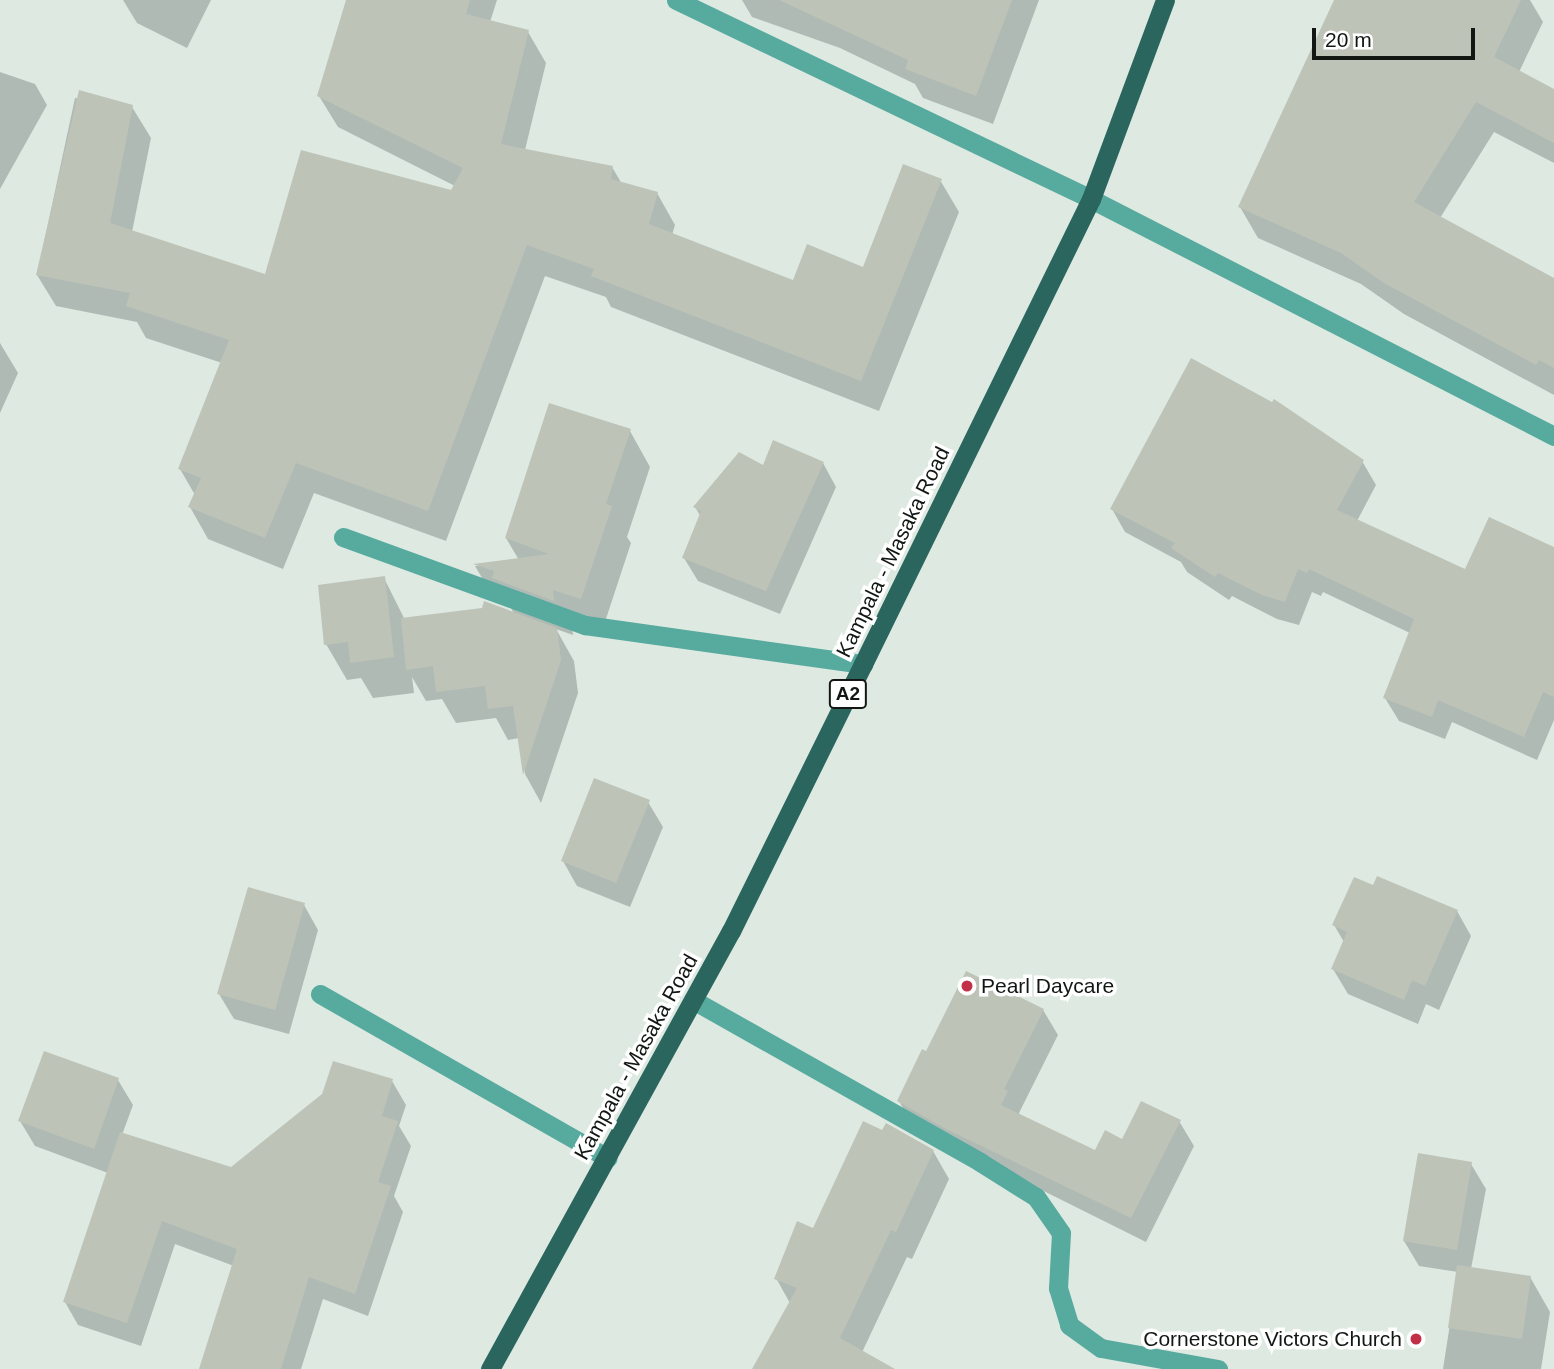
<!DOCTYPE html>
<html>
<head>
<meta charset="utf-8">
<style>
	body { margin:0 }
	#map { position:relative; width:1554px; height:1369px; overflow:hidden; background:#dde9e1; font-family:Helvetica,sans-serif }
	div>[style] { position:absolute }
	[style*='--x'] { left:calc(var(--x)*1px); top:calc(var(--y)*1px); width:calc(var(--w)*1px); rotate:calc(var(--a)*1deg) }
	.shadow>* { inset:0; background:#0003 }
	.building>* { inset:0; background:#bec3b8 }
	.minor>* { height:19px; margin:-9.5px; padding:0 9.5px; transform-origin:9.5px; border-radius:9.5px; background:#57aa9e }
	.tertiary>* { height:19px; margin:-9.5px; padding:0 9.5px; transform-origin:9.5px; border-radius:9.5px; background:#57aa9e }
	.primary>* { height:19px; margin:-9.5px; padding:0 9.5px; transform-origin:9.5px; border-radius:9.5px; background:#2b665e }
	.dots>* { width:19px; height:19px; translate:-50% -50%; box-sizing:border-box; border:4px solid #fff; border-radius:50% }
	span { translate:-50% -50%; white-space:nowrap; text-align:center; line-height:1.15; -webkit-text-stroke:7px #fff; paint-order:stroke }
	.shield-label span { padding:2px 5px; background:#fff; border:2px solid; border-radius:5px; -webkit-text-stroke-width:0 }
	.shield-label { font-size:19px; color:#121714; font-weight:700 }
	.street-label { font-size:21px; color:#121714 }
	.poi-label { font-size:21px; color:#121714 }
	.left { translate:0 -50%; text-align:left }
	.right { translate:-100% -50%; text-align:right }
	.scale { position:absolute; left:1312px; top:28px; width:163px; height:32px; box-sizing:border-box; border:4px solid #121714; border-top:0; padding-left:9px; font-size:21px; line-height:24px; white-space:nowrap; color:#121714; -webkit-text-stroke:5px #fff; paint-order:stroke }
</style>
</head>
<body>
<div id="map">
	<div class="shadow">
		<div style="clip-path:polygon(123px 0,211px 0,187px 48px,137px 23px)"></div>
		<div style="clip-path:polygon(347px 0,497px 0,490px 22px,528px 32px,546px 63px,525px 150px,612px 167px,622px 184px,657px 193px,675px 225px,672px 235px,794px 283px,864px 269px,940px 180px,959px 212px,879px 411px,611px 307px,606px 297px,545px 276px,446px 541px,314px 493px,283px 569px,208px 539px,190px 507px,195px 495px,180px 469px,222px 363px,146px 338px,137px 322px,56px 306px,37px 275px,75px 98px,132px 107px,151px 138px,132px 232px,266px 276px,452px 192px,455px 186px,338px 127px,319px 96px)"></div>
		<div style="clip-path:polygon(742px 0,1039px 0,993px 124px,923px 98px,915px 84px,840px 48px,752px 17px)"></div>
		<div style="clip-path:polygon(1337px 0,1530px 0,1543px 22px,1519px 72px,1554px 90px,1554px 163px,1494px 132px,1440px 218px,1554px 280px,1554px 395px,1404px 314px,1361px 284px,1258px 238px,1240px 207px)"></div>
		<div style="clip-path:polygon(0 72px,35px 84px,47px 105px,0 189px)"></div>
		<div style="clip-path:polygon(0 343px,18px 373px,0 413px)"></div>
		<div style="clip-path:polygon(630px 431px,650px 467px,627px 537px,631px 543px,601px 634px,572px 625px,573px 635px,556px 629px,574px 661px,578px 693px,541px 803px,525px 774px,519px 738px,508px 740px,496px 718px,456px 723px,442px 699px,426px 701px,412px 677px,414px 693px,373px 698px,361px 678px,347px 680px,326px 644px,384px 578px,405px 620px,514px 614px,509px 604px,495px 600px,475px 566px,519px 560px,506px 538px)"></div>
		<div style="clip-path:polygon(1362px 461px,1376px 485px,1357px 521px,1466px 572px,1554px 554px,1554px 720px,1537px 760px,1452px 722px,1445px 739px,1399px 721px,1385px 698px,1410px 633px,1323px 592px,1321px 596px,1312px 592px,1299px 625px,1277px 619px,1232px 596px,1229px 600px,1187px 572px,1181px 562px,1125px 532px,1112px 509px)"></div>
		<div style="clip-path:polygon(823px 463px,836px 487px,780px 614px,698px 581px,684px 558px,701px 517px,695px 507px,764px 467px)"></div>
		<div style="clip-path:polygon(648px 802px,663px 827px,630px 907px,577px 886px,563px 861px)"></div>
		<div style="clip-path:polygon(1374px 887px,1457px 911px,1471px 936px,1439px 1010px,1426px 1004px,1418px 1024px,1348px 994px,1333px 969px,1344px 942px,1334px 925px)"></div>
		<div style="clip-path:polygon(304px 905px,318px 930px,289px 1034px,234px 1019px,219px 994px)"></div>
		<div style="clip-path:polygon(1043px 1010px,1058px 1035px,1019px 1113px,1020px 1116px,1096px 1153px,1179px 1121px,1194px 1146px,1146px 1242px,913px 1126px,899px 1101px,927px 1053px)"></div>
		<div style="clip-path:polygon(118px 1080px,133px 1105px,122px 1135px,231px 1169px,392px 1081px,406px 1105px,399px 1126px,411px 1146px,394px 1196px,403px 1212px,368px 1316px,323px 1299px,301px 1369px,201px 1369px,234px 1266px,175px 1244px,141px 1346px,78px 1325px,65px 1302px,108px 1173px,35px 1146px,20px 1121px)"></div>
		<div style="clip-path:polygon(933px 1151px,949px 1179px,912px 1259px,907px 1257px,857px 1363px,860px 1369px,757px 1369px,791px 1305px,776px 1278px,814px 1230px)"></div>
		<div style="clip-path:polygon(1471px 1164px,1486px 1189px,1471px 1269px,1530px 1277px,1550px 1312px,1541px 1369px,1443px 1369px,1458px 1272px,1419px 1266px,1404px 1241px)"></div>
	</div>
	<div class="building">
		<div style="clip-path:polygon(346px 0,470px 0,466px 14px,529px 30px,501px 144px,613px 166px,611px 179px,658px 192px,649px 224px,793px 280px,807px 244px,863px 267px,903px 164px,942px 179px,861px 381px,591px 276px,594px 269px,527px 245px,428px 511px,296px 463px,265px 538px,188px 507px,201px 478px,178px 469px,229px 340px,126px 306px,130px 293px,36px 275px,79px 90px,133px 105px,110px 223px,265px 274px,301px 150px,451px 190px,463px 168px,317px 96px)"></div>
		<div style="clip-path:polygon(779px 0,1012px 0,976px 96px,905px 69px,908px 60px)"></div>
		<div style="clip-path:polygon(1334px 0,1521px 0,1494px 57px,1554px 89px,1554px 143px,1476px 102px,1414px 202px,1554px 278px,1554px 368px,1539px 360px,1536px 365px,1384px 283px,1341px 253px,1238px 207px)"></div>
		<div style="clip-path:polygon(1191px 358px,1272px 402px,1274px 399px,1364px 460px,1337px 510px,1465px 569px,1489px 517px,1554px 547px,1554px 697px,1543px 692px,1524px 737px,1438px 700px,1432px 717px,1383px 698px,1414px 619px,1309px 569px,1307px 573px,1298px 569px,1285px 602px,1262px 595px,1218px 573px,1215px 577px,1171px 548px,1175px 543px,1110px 509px)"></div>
		<div style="clip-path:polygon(549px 403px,631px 429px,606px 504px,612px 506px,581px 599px,553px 590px,554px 601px,492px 578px,494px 571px,473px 564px,549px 554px,505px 538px)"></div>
		<div style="clip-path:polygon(773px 440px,824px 462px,766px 591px,682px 558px,701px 511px,693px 507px,739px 452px,763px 465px)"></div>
		<div style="clip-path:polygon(385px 576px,394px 657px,350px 663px,348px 642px,324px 645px,318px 585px)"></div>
		<div style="clip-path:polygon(484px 601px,557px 628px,561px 660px,523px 775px,513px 706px,488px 709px,485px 686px,436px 692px,433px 666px,406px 670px,401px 618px,482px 608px)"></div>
		<div style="clip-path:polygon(594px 778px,650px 800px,616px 883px,561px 861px)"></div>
		<div style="clip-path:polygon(1377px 876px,1458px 910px,1425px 986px,1412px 980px,1404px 1000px,1331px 969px,1347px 932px,1332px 925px,1354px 877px,1373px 885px)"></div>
		<div style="clip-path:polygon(248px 887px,305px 903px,275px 1010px,217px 994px)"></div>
		<div style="clip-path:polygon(966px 971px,1044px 1009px,1004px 1089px,1008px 1091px,1001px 1105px,1095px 1150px,1105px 1130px,1122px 1139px,1141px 1101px,1181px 1120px,1131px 1218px,944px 1128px,897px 1101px,922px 1049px,926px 1051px)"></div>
		<div style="clip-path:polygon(44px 1051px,119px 1078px,94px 1149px,18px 1121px)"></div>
		<div style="clip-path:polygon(333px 1061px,393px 1079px,382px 1116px,398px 1121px,378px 1182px,391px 1186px,355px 1294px,309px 1277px,281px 1369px,199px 1369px,237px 1249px,162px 1221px,127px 1323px,63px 1302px,120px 1132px,231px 1167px,322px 1094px)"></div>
		<div style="clip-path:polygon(863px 1121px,882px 1130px,886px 1123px,934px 1150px,896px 1232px,891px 1230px,840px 1338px,895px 1369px,752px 1369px,797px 1288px,774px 1279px,797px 1221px,813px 1228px)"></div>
		<div style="clip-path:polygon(1418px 1153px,1472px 1162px,1457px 1250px,1403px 1241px)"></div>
		<div style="clip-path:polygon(1457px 1265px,1531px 1276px,1522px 1339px,1448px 1328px)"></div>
	</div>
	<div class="minor">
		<div style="--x:676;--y:0;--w:460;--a:25.6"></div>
		<div style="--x:343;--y:537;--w:258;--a:20"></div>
		<div style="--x:585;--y:625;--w:281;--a:8"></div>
		<div style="--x:320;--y:994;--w:331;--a:29.7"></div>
		<div style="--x:693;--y:1000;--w:330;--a:29.4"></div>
		<div style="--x:980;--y:1162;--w:66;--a:32"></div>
		<div style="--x:1036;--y:1197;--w:44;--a:55.2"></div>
		<div style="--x:1061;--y:1233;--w:55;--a:93.1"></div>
		<div style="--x:1058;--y:1288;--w:39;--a:73"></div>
		<div style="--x:1069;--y:1325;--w:39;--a:36"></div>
		<div style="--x:1101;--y:1348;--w:119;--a:10.2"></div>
	</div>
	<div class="tertiary">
		<div style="--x:1091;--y:199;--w:520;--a:27.11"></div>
	</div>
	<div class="primary">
		<div style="--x:490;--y:1369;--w:500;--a:-61.2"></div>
		<div style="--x:731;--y:931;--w:298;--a:-63.7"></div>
		<div style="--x:863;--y:664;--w:518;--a:-63.88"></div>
		<div style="--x:1091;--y:199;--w:212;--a:-69.6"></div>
	</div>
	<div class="dots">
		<div style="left:967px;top:986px;background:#c13046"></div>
		<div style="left:1416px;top:1339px;background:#c13046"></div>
	</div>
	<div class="shield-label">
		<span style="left:848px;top:694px">A2</span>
	</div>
	<div class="street-label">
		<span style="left:893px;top:552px;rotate:-64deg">Kampala - Masaka Road</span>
		<span style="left:636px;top:1057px;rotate:-61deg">Kampala - Masaka Road</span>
	</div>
	<div class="poi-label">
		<span class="left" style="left:981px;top:986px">Pearl Daycare</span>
		<span class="right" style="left:1402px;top:1339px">Cornerstone Victors Church</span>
	</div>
	<div class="scale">20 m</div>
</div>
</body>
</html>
